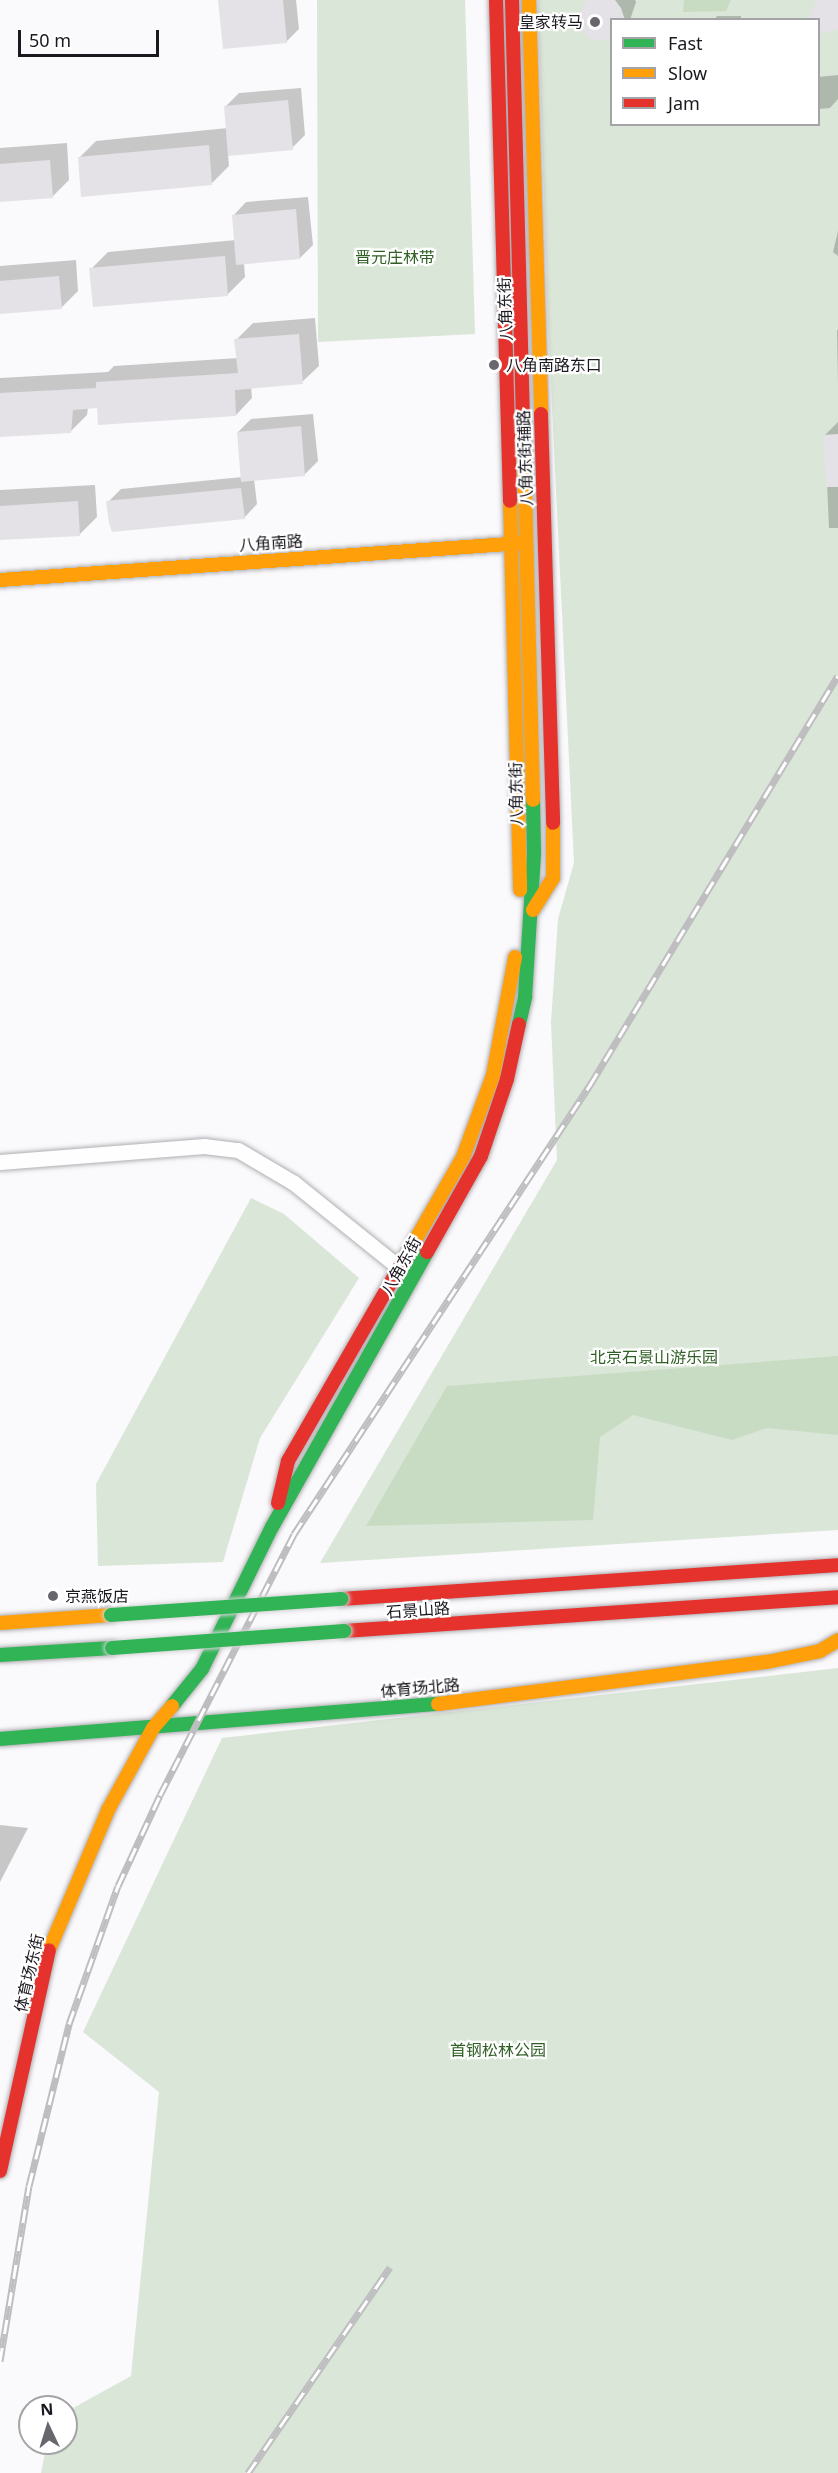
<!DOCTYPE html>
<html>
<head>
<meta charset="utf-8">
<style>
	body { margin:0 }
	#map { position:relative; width:838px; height:2473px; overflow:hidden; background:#faf9fb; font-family:"Noto Sans","Noto Sans SC",sans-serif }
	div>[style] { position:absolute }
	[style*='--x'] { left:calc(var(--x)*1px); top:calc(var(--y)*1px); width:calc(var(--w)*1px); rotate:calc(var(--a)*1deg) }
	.green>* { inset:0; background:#dae6d7 }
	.forest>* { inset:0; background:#c8dcc4 }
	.shadow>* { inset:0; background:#0003 }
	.building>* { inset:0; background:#e5e2e7 }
	.roads { filter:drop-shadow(0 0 2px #b0afb3) drop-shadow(0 0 2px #b0afb3) }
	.street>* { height:15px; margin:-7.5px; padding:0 7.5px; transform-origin:7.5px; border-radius:7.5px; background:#fefefe }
	.fast>* { height:14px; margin:-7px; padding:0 7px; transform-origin:7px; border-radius:7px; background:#30b455 }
	.slow>* { height:14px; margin:-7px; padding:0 7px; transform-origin:7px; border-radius:7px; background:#ff9f0a }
	.jam>* { height:14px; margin:-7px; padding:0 7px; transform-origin:7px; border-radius:7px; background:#e5322d }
	.rail>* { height:7px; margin-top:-3.5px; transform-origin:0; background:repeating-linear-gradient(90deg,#fff 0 14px,#bebec0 0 28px); box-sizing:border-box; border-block:2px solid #bebec0 }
	.bridges { filter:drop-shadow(0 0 2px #d4d3d5) drop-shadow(0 0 2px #d4d3d5) }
	.fast-bridge>* { height:14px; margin:-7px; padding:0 7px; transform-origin:7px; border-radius:7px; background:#30b455 }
	.dots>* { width:16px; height:16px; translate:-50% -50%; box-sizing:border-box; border:3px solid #fff; border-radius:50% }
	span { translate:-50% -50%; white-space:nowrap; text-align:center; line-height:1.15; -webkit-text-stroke:4.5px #fff; paint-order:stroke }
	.poi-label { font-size:16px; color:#1b1820 }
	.right { translate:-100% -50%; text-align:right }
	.left { translate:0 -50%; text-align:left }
	.park-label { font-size:16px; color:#306025 }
	.street-label { font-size:16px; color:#1b1820 }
	.legend { position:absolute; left:610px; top:18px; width:210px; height:108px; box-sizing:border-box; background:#fff; border:2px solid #a4a3a6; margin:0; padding:8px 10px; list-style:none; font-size:18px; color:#1b1820 }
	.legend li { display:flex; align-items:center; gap:12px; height:30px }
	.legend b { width:30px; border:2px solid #a4a3a6 }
	.north { position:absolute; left:18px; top:2395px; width:60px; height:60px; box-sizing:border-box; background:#fff; border:2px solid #a4a3a6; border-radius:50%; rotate:356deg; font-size:16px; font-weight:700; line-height:24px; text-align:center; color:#1b1820 }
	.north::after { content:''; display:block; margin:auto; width:21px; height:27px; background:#69676d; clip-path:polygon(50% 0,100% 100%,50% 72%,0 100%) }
	.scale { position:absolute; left:18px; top:30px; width:141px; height:27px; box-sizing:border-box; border:3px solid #1b1820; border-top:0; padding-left:8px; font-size:18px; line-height:21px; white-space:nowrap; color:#1b1820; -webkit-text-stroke:4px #fff; paint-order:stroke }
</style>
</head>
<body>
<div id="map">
	<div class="green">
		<div style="clip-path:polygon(317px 0,465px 0,475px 334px,318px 342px)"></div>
		<div style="clip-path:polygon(evenodd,538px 0,838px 0,838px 1530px,320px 1563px,557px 1160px,551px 1022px,558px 919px,574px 863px,548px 323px,538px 0,612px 20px,818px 20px,818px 124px,612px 124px,612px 20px)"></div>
		<div style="clip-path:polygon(251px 1198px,284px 1214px,359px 1278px,260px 1438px,223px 1562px,98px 1566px,96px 1484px)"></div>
		<div style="clip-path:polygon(838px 1668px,838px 2473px,41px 2473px,47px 2443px,66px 2443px,66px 2412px,131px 2376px,159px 2092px,83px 2032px,222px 1738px)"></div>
	</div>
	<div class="forest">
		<div style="clip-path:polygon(684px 0,731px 0,726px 11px,683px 12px)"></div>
		<div style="clip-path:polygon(838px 1356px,838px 1435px,767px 1428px,732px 1440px,633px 1415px,600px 1437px,593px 1520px,366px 1526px,447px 1386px)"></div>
	</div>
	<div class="shadow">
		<div style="clip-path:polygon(220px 0,296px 0,299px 29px,286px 42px)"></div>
		<div style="clip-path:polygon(591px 0,635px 0,636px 2px,630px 20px,579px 24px,581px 10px)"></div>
		<div style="clip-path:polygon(717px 16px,741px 16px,741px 20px,714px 20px)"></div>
		<div style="clip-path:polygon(838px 75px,838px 99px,830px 108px,818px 109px,818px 77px)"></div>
		<div style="clip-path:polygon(301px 88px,305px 135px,292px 148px,228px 154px,229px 166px,212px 183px,79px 158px,96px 141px,228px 128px,226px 106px,239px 93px)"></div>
		<div style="clip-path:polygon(67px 143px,69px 180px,52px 197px,0 201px,0 148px)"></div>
		<div style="clip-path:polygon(308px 197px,313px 245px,300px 258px,244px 263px,245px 277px,228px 294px,91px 269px,108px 252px,236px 240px,233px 216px,246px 202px)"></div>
		<div style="clip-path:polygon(838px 231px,838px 256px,833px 252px)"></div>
		<div style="clip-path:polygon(76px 260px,78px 291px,61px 308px,0 312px,0 266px)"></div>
		<div style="clip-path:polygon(315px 318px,319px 366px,302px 382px,251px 387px,252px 398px,236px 415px,88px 407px,87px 415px,70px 432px,0 436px,0 378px,108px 372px,114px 366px,238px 358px,236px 340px,253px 323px)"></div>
		<div style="clip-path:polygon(838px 329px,838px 385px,837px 331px)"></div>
		<div style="clip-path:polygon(313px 414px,318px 461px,304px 475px,254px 479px,257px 504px,244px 518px,108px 502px,121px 489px,242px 477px,238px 432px,251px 419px)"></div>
		<div style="clip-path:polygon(838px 422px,838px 528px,829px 528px,825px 435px)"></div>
		<div style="clip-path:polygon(95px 485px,97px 517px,80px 534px,0 539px,0 490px)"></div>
		<div style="clip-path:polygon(0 1825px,28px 1828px,0 1882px)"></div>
	</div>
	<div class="building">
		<div style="clip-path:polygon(218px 0,283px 0,287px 43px,223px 49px)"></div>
		<div style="clip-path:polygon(587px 0,615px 0,621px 8px,625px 20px,612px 20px,612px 41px,591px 40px,581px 31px,577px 17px)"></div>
		<div style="clip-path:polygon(817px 0,838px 0,838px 29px,833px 32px,819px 33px,819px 20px,807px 20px)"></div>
		<div style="clip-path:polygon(288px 100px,293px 150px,228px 156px,224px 106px)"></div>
		<div style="clip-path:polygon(209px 145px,212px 185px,81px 197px,78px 157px)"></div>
		<div style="clip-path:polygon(50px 160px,53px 198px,0 202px,0 164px)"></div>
		<div style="clip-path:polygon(296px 209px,300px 259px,236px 265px,232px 215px)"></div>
		<div style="clip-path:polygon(225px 256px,228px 296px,93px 307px,89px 268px)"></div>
		<div style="clip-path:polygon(59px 276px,62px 309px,0 314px,0 281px)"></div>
		<div style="clip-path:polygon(299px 334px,303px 384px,235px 390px,236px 416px,98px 425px,97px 408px,73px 410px,71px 433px,0 437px,0 393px,96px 388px,96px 382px,238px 373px,234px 339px)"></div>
		<div style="clip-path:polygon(301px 426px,305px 476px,241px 482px,237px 432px)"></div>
		<div style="clip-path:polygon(838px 434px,838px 487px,826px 487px,823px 435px)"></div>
		<div style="clip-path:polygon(241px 488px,245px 519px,112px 532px,109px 523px,106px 501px)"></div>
		<div style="clip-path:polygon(78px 501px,80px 536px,0 540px,0 506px)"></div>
	</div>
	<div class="roads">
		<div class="street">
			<div style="--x:0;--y:1162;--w:205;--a:-4.5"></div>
			<div style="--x:204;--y:1146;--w:34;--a:7"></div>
			<div style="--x:238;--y:1150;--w:65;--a:30.5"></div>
			<div style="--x:294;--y:1183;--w:137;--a:38.8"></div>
		</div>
		<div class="fast">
			<div style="--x:519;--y:1024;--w:28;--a:-77"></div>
			<div style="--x:525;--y:997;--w:145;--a:-86.4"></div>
			<div style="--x:534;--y:852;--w:52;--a:-91.1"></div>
			<div style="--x:0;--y:1655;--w:112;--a:-3.6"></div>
			<div style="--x:172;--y:1706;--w:48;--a:-51"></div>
			<div style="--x:202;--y:1669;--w:158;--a:-63.8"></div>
			<div style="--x:272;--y:1527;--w:316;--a:-60.6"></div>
			<div style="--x:0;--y:1739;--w:439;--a:-4.6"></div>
		</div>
		<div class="slow">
			<div style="--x:529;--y:0;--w:414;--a:88.3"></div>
			<div style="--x:523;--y:415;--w:385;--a:88.5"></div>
			<div style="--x:510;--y:501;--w:389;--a:88.5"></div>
			<div style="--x:0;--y:580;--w:524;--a:-4.05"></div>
			<div style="--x:533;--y:910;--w:38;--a:-58"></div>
			<div style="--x:553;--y:878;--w:55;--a:-90"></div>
			<div style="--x:413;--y:1244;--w:100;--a:-60.1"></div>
			<div style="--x:463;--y:1157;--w:87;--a:-69.9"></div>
			<div style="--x:493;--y:1075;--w:120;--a:-79.4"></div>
			<div style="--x:0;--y:1623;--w:111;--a:-4.1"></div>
			<div style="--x:438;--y:1704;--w:332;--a:-7.3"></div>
			<div style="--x:767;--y:1662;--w:54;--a:-11.7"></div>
			<div style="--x:820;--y:1651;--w:21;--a:-31"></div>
			<div style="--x:49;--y:1950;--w:152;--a:-67.1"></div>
			<div style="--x:108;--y:1810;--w:94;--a:-61.2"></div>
			<div style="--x:153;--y:1728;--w:29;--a:-49"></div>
		</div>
		<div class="jam">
			<div style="--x:496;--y:0;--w:501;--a:88.4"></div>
			<div style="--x:512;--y:0;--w:415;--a:88.5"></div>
			<div style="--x:541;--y:414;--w:409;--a:88.3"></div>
			<div style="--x:427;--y:1252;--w:110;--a:-60.6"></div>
			<div style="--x:481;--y:1156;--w:81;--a:-71.3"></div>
			<div style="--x:507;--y:1079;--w:56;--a:-77.7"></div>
			<div style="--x:278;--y:1503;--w:43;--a:-76.6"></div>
			<div style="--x:288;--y:1461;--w:250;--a:-60.1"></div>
			<div style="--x:341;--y:1599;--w:498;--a:-3.9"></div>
			<div style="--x:344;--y:1631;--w:495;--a:-3.9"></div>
			<div style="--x:0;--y:2171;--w:226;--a:-77.5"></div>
		</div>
	</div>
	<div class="rail">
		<div style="--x:0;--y:2361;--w:177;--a:-80.6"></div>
		<div style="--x:29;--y:2186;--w:167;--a:-76.1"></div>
		<div style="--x:69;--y:2024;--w:146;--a:-70.5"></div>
		<div style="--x:118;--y:1886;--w:100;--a:-65.2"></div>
		<div style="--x:160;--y:1795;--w:293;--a:-62.8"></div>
		<div style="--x:294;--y:1534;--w:538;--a:-56.61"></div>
		<div style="--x:590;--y:1085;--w:478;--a:-58.8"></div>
		<div style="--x:248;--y:2473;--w:250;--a:-55.4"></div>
	</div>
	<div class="bridges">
		<div class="fast-bridge">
			<div style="--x:111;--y:1615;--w:231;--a:-4"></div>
			<div style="--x:112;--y:1648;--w:233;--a:-4.2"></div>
		</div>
	</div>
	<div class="dots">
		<div style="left:595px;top:22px;background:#69676d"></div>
		<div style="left:494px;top:365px;background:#69676d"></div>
		<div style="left:53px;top:1596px;background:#69676d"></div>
	</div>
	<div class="poi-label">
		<span class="right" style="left:583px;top:22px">皇家转马</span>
		<span class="left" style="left:506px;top:365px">八角南路东口</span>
		<span class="left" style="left:65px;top:1596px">京燕饭店</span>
	</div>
	<div class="park-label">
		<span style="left:395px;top:257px">晋元庄林带</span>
		<span style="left:654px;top:1357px">北京石景山游乐园</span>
		<span style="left:498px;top:2050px">首钢松林公园</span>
	</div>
	<div class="street-label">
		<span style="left:505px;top:309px;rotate:-92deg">八角东街</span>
		<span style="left:525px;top:458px;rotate:-92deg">八角东街辅路</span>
		<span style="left:271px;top:543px;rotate:-4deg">八角南路</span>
		<span style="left:516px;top:794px;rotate:-91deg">八角东街</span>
		<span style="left:401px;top:1266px;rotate:-61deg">八角东街</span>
		<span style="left:418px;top:1610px;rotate:-4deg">石景山路</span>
		<span style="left:420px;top:1688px;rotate:-5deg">体育场北路</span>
		<span style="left:29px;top:1973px;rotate:-77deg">体育场东街</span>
	</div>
	<ul class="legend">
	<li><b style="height:8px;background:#30b455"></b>Fast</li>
	<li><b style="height:8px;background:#ff9f0a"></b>Slow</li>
	<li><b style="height:8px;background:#e5322d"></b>Jam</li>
	</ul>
	<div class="north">N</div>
	<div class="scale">50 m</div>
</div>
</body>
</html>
